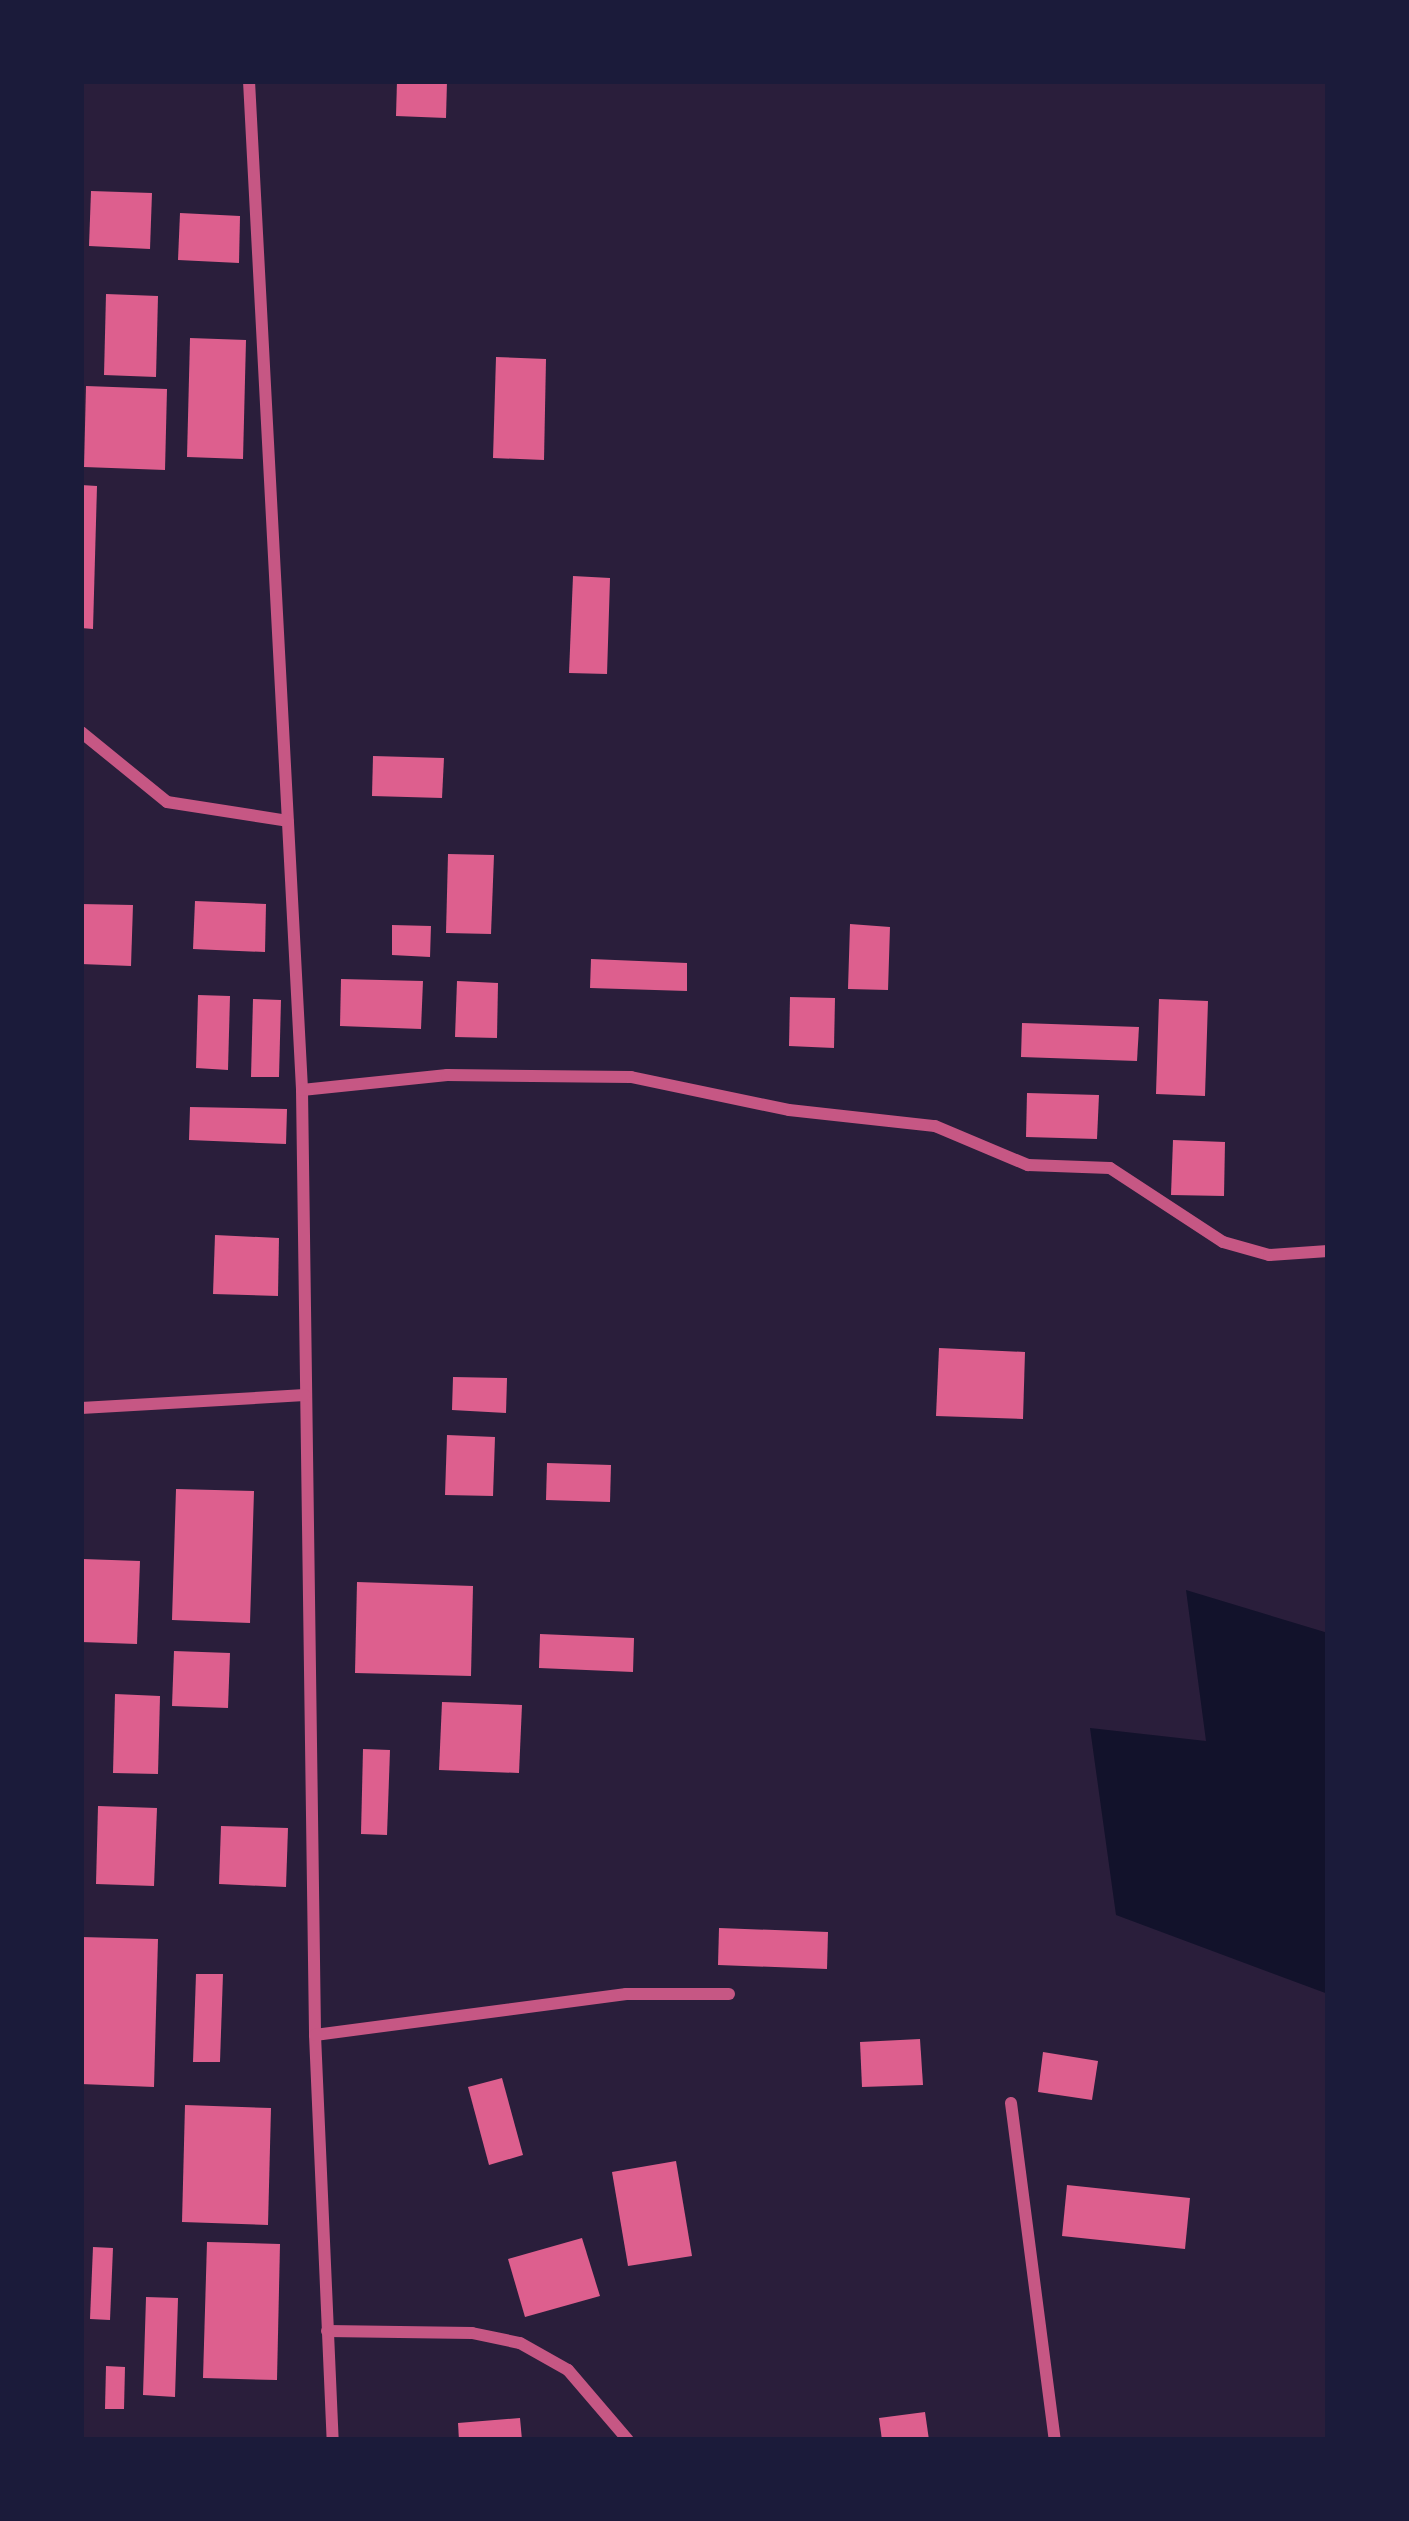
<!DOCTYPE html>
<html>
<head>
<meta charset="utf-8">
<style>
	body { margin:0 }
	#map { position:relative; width:1409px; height:2521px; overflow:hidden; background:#1b1b3a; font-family:Arial,sans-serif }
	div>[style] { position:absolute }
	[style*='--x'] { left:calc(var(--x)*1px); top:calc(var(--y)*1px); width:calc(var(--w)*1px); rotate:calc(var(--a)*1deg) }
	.green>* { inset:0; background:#2a1e3b }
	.water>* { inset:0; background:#12122b }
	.building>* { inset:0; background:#dd5f8e }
	.minor>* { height:12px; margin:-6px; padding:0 6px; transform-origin:6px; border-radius:6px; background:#c65784 }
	span { translate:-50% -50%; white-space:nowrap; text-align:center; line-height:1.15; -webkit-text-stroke:10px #1b1b3a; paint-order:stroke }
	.frame { position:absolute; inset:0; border:84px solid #1b1b3a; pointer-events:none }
</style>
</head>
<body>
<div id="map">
	<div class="green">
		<div style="clip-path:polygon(81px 81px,1328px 81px,1328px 2440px,81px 2440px)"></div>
	</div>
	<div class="water">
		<div style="clip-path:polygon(1186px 1590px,1328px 1633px,1328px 1994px,1116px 1915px,1090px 1728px,1206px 1741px)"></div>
	</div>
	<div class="building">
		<div style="clip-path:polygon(397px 81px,447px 81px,446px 118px,396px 116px)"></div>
		<div style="clip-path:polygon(91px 191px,152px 193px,150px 249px,89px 246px)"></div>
		<div style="clip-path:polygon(180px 213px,240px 216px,239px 263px,178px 260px)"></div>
		<div style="clip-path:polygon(106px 294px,158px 296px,156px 377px,104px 375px)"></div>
		<div style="clip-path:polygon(190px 338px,246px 340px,243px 459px,187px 457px)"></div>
		<div style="clip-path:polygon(496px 357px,546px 359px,544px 460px,493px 458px)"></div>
		<div style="clip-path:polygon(86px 386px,167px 389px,165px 470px,84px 467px)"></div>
		<div style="clip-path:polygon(81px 485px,97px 486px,93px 629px,81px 628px)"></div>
		<div style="clip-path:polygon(573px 576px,610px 578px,607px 674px,569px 673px)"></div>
		<div style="clip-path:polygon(373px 756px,444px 758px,442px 798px,372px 796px)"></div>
		<div style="clip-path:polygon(448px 854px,494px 855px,491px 934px,446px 933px)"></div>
		<div style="clip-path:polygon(195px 901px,266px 904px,265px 952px,193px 949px)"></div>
		<div style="clip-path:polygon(81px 904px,133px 905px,131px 966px,81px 964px)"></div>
		<div style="clip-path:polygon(850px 924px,890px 927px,888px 990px,848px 989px)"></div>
		<div style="clip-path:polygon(392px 925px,431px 926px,430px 957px,392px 955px)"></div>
		<div style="clip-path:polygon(591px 959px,687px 963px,687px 991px,590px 988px)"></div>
		<div style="clip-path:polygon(341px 979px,423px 981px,421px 1029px,340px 1026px)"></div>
		<div style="clip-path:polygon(457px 981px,498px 983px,497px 1038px,455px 1037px)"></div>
		<div style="clip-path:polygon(198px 995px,230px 996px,228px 1070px,196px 1068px)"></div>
		<div style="clip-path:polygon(790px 997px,835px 998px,834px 1048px,789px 1046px)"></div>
		<div style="clip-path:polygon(253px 999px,281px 1000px,279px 1077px,251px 1077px)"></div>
		<div style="clip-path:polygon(1159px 999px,1208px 1001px,1205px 1096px,1156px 1094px)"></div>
		<div style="clip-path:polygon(1022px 1023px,1139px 1027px,1137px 1061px,1021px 1057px)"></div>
		<div style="clip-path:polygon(1027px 1093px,1099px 1095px,1097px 1139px,1026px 1137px)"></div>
		<div style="clip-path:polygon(190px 1107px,287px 1109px,286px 1144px,189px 1140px)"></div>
		<div style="clip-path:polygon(1173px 1140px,1225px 1142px,1224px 1196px,1171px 1195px)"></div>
		<div style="clip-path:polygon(215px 1235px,279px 1238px,278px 1296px,213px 1294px)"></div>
		<div style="clip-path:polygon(939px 1348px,1025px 1352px,1023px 1419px,936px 1416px)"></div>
		<div style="clip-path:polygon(453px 1377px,507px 1378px,506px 1413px,452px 1410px)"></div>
		<div style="clip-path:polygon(447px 1435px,495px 1437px,493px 1496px,445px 1495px)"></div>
		<div style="clip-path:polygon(547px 1463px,611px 1465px,610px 1502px,546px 1500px)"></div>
		<div style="clip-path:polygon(176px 1489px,254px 1491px,250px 1623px,172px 1620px)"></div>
		<div style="clip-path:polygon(83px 1559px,140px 1561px,137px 1644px,81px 1642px)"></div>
		<div style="clip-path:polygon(357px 1582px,473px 1586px,471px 1676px,355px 1673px)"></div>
		<div style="clip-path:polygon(540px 1634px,634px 1638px,633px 1672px,539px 1668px)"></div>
		<div style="clip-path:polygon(174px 1651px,230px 1653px,228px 1708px,172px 1706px)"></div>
		<div style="clip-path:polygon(115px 1694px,160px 1696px,158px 1774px,113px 1773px)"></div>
		<div style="clip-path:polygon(442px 1702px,522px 1705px,519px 1773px,439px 1770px)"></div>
		<div style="clip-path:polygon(363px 1749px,390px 1750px,387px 1835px,361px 1834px)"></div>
		<div style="clip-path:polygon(98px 1806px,157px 1808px,154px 1886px,96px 1884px)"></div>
		<div style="clip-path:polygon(221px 1826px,288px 1828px,286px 1887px,219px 1884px)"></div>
		<div style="clip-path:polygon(719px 1928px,828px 1932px,827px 1969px,718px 1965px)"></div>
		<div style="clip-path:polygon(81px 1937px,158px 1939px,154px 2087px,81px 2084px)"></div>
		<div style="clip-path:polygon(196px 1974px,223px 1974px,220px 2062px,193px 2062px)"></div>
		<div style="clip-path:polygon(920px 2039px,923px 2085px,862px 2087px,860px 2042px)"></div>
		<div style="clip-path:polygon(1043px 2052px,1098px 2061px,1092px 2100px,1038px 2092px)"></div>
		<div style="clip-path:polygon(502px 2078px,523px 2155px,489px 2165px,468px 2087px)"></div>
		<div style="clip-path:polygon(185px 2105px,271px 2108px,268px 2225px,182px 2222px)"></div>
		<div style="clip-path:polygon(676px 2161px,692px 2256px,628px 2266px,612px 2172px)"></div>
		<div style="clip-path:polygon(1067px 2185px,1190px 2198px,1185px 2249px,1062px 2236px)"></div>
		<div style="clip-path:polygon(582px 2238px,600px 2296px,525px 2317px,508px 2259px)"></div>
		<div style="clip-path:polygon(207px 2242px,280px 2244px,277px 2380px,203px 2378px)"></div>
		<div style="clip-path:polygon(93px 2247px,113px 2248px,110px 2320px,90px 2319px)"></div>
		<div style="clip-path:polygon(146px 2297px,178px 2298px,175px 2397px,143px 2395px)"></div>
		<div style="clip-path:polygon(106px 2366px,125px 2367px,124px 2409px,105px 2409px)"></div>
		<div style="clip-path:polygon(925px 2412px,929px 2440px,882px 2440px,879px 2418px)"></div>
		<div style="clip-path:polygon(520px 2418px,522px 2440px,459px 2440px,458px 2423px)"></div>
	</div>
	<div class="minor">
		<div style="--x:249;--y:81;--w:1010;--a:86.99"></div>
		<div style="--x:302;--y:1090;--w:945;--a:89.21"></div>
		<div style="--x:315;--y:2035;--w:405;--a:87.5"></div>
		<div style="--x:81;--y:732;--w:111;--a:39.1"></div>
		<div style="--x:167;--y:802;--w:122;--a:8.9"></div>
		<div style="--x:302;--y:1090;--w:146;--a:-5.9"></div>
		<div style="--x:447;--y:1075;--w:184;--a:0.6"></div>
		<div style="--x:631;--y:1077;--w:161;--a:11.8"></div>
		<div style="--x:789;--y:1110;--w:147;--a:6.3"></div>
		<div style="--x:935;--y:1126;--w:101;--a:22.8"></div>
		<div style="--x:1028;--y:1165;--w:82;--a:2.1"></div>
		<div style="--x:1110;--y:1168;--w:135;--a:33.2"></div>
		<div style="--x:1223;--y:1242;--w:48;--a:15.8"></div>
		<div style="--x:1269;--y:1255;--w:59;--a:-3.9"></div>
		<div style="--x:81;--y:1408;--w:224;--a:-3.3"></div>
		<div style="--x:315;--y:2035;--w:314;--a:-7.5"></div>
		<div style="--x:626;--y:1994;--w:103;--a:0"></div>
		<div style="--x:1011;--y:2103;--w:340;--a:82.6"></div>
		<div style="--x:327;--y:2331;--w:145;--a:0.8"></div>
		<div style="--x:472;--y:2333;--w:49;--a:11.8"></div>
		<div style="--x:520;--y:2343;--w:55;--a:29.4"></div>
		<div style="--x:568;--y:2370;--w:92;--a:49.4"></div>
	</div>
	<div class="frame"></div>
</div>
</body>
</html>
